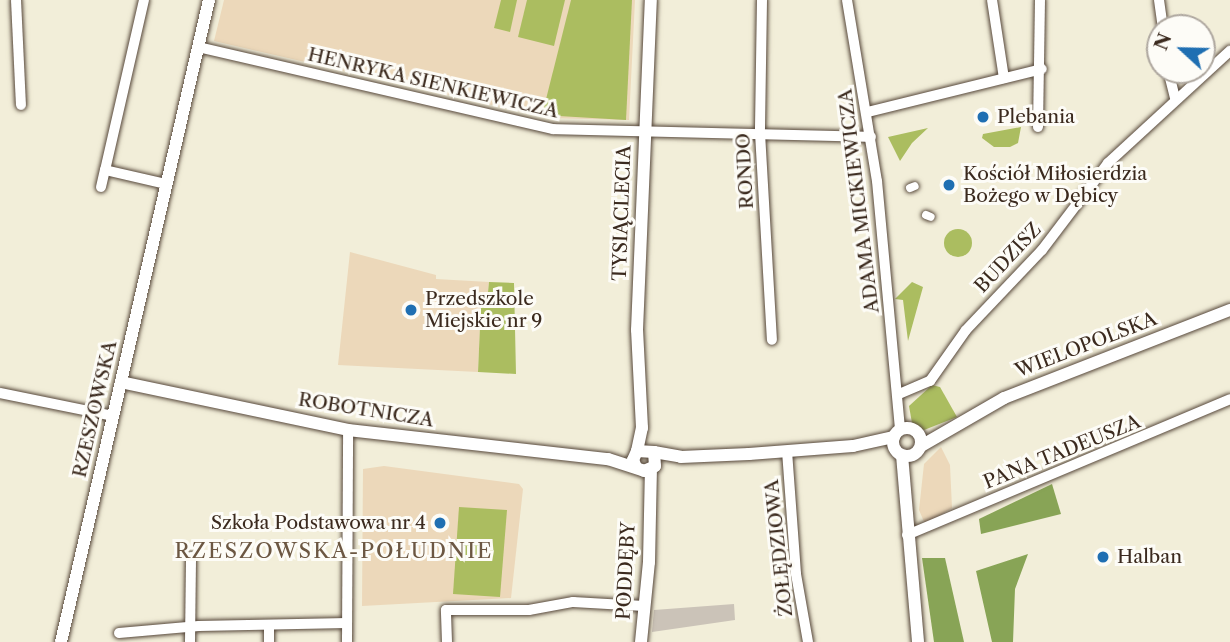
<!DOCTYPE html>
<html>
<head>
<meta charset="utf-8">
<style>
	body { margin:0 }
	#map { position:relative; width:1230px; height:642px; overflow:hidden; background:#f2eed9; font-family:"Libre Caslon Text",serif }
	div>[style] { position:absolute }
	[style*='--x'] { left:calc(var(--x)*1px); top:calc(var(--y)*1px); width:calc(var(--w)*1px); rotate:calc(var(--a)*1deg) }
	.built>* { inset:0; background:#ecd8ba }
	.industrial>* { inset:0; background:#cbc3b8 }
	.green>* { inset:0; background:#abbd60 }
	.round { border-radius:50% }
	.forest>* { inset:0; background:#88a456 }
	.roads { filter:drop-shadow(0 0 2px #56473a) drop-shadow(0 0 2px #56473a) }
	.pedestrian>* { height:8px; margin:-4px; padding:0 4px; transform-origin:4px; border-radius:4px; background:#fff }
	.minor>* { height:10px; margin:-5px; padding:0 5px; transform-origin:5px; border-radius:5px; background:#fff }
	.tertiary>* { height:12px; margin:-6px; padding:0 6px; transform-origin:6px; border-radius:6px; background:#fff }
	.tertiary>.ring { margin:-6px; padding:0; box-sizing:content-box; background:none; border:12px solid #fff; border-radius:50% }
	.dots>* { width:19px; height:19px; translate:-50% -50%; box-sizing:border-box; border:4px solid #fdfcf7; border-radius:50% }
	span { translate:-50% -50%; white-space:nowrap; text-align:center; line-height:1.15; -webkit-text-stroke:6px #fdfcf7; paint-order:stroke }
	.street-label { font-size:19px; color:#3b2a1e }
	.poi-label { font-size:19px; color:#3b2a1e }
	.left { translate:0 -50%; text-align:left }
	.right { translate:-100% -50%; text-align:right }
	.neighbourhood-label { font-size:21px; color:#6c5742; letter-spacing:2px }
	.north { position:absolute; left:1146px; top:14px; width:70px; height:70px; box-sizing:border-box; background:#fdfcf7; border:2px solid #afa8a0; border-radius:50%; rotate:292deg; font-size:19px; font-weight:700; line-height:28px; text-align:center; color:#3b2a1e }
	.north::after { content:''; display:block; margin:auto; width:24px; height:32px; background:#1f6fb2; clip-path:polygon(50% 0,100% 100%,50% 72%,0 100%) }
</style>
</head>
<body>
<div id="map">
	<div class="built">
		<div style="clip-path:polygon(224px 0,635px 0,629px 120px,549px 118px,214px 41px)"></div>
		<div style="clip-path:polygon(350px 252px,436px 275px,436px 279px,489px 282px,487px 302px,481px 303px,478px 372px,338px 365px)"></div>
		<div style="clip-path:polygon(941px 447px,950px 465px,952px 508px,925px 524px,919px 510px,924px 464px)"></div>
		<div style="clip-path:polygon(384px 466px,519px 484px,523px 489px,511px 598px,362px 606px,363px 469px)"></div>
	</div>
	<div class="industrial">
		<div style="clip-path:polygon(734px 604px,735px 620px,652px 632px,654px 610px)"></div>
	</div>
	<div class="green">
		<div style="clip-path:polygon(501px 0,517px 0,510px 32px,494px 28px)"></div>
		<div style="clip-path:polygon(527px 0,565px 0,554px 46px,518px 37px)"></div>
		<div style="clip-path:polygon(571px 0,632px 0,626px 120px,542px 115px)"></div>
		<div style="clip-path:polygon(1021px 127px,1018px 143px,1010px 147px,994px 147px,982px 138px,983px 134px)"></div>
		<div style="clip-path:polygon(928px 128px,912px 143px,900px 161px,888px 137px)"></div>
		<div class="round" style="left:944px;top:229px;width:28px;height:28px"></div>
		<div style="clip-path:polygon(489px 282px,514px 283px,516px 374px,478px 372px,481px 303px,487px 302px)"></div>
		<div style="clip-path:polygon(912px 282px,923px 287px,908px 341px,903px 300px,895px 299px)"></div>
		<div style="clip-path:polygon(932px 385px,940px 387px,957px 417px,924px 430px,912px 423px,909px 406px)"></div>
		<div style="clip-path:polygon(459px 507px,507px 510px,500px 597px,453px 594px)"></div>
	</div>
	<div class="forest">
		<div style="clip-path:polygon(1052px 484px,1061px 514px,981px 534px,979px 519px)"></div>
		<div style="clip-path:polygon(1028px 554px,1015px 589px,1013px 642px,992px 642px,976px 571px)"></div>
		<div style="clip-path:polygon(922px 558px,945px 558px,964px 642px,934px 642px)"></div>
	</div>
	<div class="roads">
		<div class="pedestrian">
			<div style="--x:910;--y:188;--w:5;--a:-22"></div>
			<div style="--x:926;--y:215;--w:5;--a:22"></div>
		</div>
		<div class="minor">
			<div style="--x:16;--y:0;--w:105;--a:87.3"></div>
			<div style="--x:144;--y:0;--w:174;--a:102.9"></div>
			<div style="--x:105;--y:170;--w:63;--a:12.9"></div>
			<div style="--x:762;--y:0;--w:133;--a:90.9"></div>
			<div style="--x:760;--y:133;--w:207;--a:86.7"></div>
			<div style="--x:847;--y:0;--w:183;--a:80.6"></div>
			<div style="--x:877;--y:181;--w:250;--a:84.7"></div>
			<div style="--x:992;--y:0;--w:79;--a:81.3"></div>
			<div style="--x:1159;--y:0;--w:28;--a:82"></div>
			<div style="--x:198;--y:47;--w:364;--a:13"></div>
			<div style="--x:553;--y:129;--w:318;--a:1.4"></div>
			<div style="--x:1168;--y:70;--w:29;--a:76"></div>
			<div style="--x:868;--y:112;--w:179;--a:-13.9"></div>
			<div style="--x:1038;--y:127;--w:127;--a:-89.1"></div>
			<div style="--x:101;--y:187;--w:17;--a:-77"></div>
			<div style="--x:0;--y:393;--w:115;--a:11.5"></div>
			<div style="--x:899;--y:394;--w:34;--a:-23"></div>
			<div style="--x:930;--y:381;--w:62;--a:-54.8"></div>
			<div style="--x:966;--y:330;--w:110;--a:-46.5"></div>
			<div style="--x:1042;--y:250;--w:109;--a:-52.8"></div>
			<div style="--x:1108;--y:163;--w:166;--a:-42.6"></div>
			<div style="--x:787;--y:451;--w:123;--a:85.8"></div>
			<div style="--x:796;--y:574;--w:69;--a:80"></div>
			<div style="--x:907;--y:535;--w:350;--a:-22.8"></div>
			<div style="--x:269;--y:625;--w:17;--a:90"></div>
			<div style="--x:119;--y:633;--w:80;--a:-5"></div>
			<div style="--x:199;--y:626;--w:148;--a:-1.2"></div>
			<div style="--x:190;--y:642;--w:85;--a:-89.3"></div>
			<div style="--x:347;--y:642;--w:212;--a:-89.7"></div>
			<div style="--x:447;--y:642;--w:32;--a:-92"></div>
			<div style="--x:446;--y:610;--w:83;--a:0"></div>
			<div style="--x:529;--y:610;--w:45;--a:-10.3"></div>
			<div style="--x:573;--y:602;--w:71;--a:3.2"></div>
		</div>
		<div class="tertiary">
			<div style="--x:121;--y:382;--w:232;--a:11.9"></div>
			<div style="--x:348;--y:430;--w:262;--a:6.4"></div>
			<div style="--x:608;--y:459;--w:38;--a:18"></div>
			<div style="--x:644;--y:471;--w:12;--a:-24"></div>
			<div style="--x:655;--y:466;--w:14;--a:-94"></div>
			<div style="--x:654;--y:452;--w:17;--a:-177"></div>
			<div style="--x:637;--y:451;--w:10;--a:114"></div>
			<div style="--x:633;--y:460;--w:8;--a:67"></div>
			<div class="ring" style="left:893px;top:428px;width:16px;height:16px"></div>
			<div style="--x:921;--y:446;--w:96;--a:-30"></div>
			<div style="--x:1004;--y:398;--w:243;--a:-21.3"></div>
			<div style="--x:637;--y:451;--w:24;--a:-78"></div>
			<div style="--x:642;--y:428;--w:98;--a:-92.9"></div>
			<div style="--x:637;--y:330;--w:330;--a:-87.6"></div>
			<div style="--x:654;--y:452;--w:27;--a:10"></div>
			<div style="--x:681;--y:457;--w:68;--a:-2.5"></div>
			<div style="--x:749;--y:454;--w:104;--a:-4.4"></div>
			<div style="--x:853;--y:446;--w:42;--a:-12.4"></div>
			<div style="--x:902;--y:455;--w:188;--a:85.1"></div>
			<div style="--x:61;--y:642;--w:659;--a:-77.02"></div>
			<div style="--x:641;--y:642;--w:80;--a:-84.3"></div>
			<div style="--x:649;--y:562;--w:93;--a:-88.8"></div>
		</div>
	</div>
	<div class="dots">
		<div style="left:983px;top:117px;background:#1f6fb2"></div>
		<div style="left:949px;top:185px;background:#1f6fb2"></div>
		<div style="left:411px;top:310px;background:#1f6fb2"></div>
		<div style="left:440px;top:523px;background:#1f6fb2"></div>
		<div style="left:1103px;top:557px;background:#1f6fb2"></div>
	</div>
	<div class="street-label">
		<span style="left:433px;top:83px;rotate:13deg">HENRYKA SIENKIEWICZA</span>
		<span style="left:745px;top:171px;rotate:-93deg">RONDO</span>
		<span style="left:859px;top:201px;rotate:-97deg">ADAMA MICKIEWICZA</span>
		<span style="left:622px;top:213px;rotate:-88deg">TYSIĄCLECIA</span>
		<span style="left:1008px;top:258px;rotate:-47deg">BUDZISZ</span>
		<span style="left:1086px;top:345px;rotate:-21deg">WIELOPOLSKA</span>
		<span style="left:95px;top:409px;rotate:-77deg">RZESZOWSKA</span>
		<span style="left:366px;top:410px;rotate:9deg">ROBOTNICZA</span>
		<span style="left:1062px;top:452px;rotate:-22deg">PANA TADEUSZA</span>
		<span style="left:779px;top:548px;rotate:-96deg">ŻOŁĘDZIOWA</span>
		<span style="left:626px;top:571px;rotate:-87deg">PODDĘBY</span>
	</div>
	<div class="poi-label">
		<span class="left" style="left:997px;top:117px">Plebania</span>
		<span class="left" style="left:963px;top:185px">Kościół Miłosierdzia<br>Bożego w Dębicy</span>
		<span class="left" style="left:425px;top:310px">Przedszkole<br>Miejskie nr 9</span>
		<span class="right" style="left:426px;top:523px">Szkoła Podstawowa nr 4</span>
		<span class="left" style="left:1117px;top:557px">Halban</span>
	</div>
	<div class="neighbourhood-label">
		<span style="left:334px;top:551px">RZESZOWSKA-POŁUDNIE</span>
	</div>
	<div class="north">N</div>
</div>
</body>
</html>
